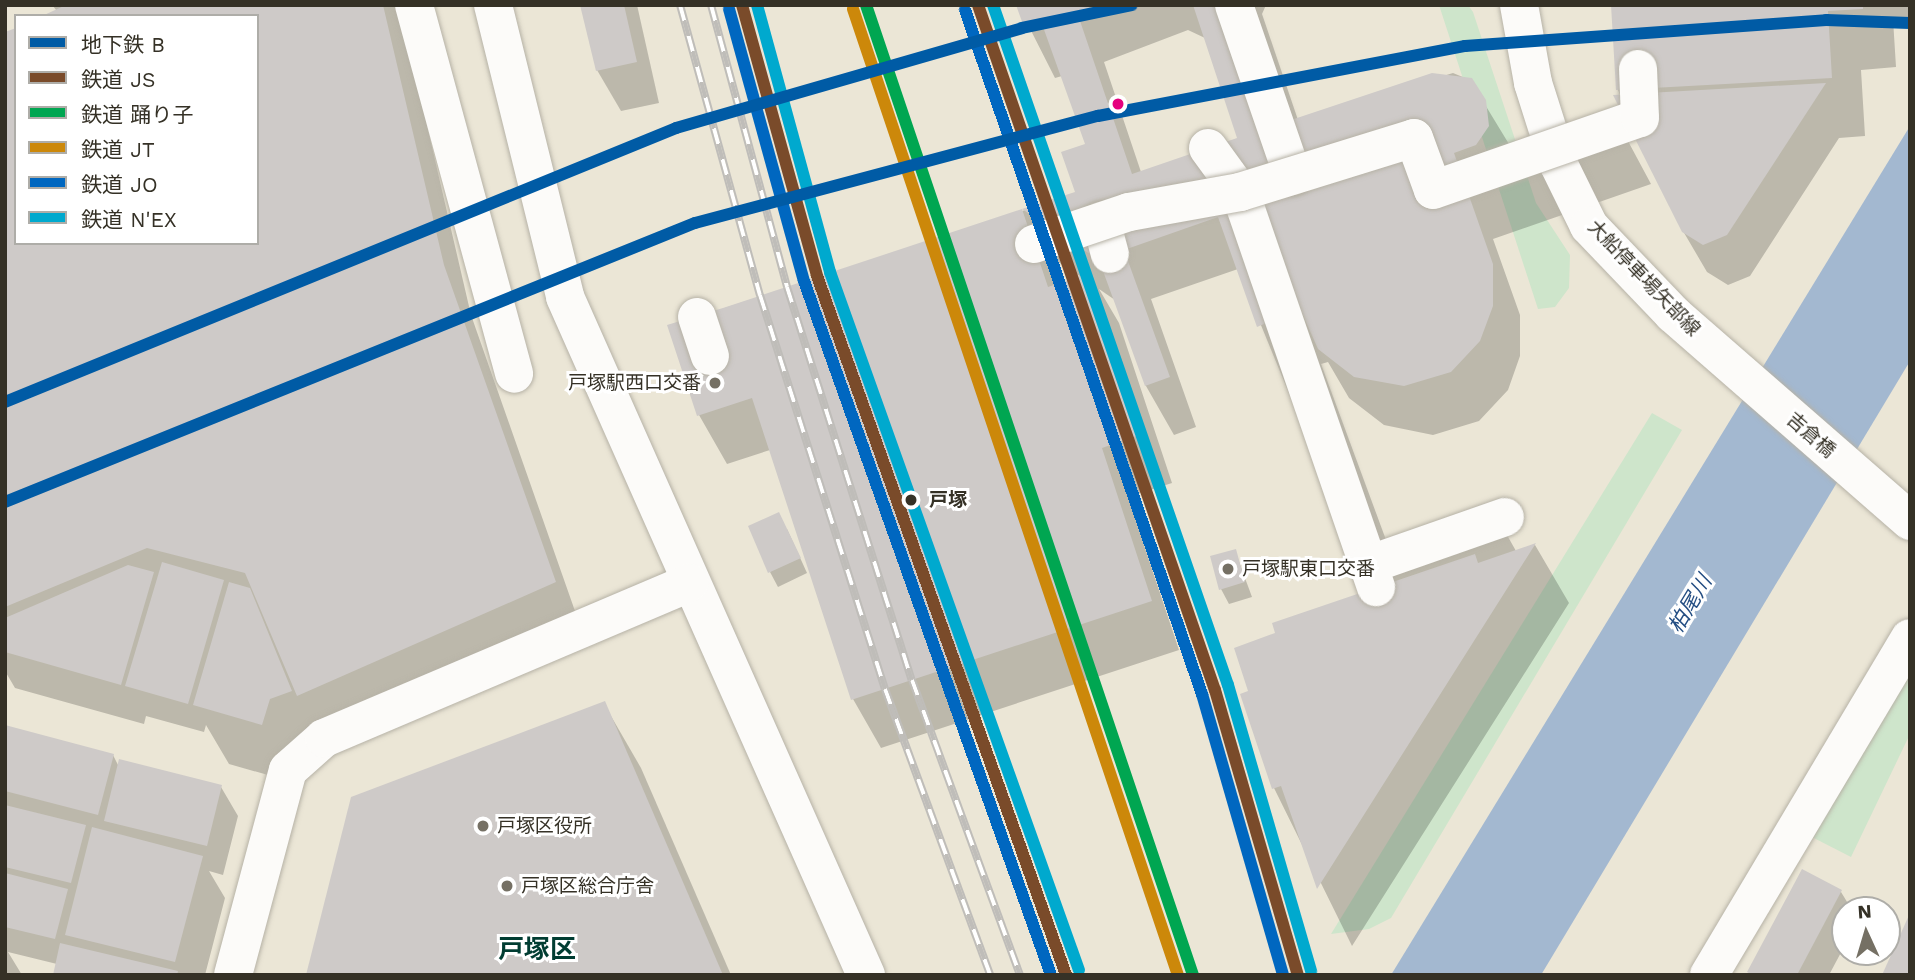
<!DOCTYPE html>
<html>
<head>
<meta charset="utf-8">
<style>
	body { margin:0 }
	#map { position:relative; width:1915px; height:980px; overflow:hidden; background:#ebe6d6; font-family:"Work Sans","Noto Sans JP",sans-serif }
	div>[style] { position:absolute }
	[style*='--x'] { left:calc(var(--x)*1px); top:calc(var(--y)*1px); width:calc(var(--w)*1px); rotate:calc(var(--a)*1deg) }
	.green>* { inset:0; background:#cee5cb }
	.water>* { inset:0; background:#a3b8d0 }
	.shadow>* { inset:0; background:#0003 }
	.building>* { inset:0; background:#cecac8 }
	.roads { filter:drop-shadow(0 0 2px #b6b2a6) drop-shadow(0 0 2px #b6b2a6) }
	.street>* { height:38px; margin:-19px; padding:0 19px; transform-origin:19px; border-radius:19px; background:#fcfbf9 }
	.secondary>* { height:38px; margin:-19px; padding:0 19px; transform-origin:19px; border-radius:19px; background:#fcfbf9 }
	.rail>* { height:8px; margin-top:-4px; transform-origin:0; background:repeating-linear-gradient(90deg,#fff 0 16px,#bfbdb9 0 32px); box-sizing:border-box; border-block:2px solid #bfbdb9 }
	.bridges { filter:drop-shadow(0 0 2px #b6b2a6) drop-shadow(0 0 2px #b6b2a6) }
	.street-bridge>* { height:38px; margin:-19px; padding:0 19px; transform-origin:19px; border-radius:19px; background:#fcfbf9 }
	.rail-1>* { height:12px; margin:-6px; padding:0 6px; transform-origin:6px; border-radius:6px; background:#7a4b2a }
	.rail-2>* { height:12px; margin:-6px; padding:0 6px; transform-origin:6px; border-radius:6px; background:#00a651 }
	.rail-3>* { height:12px; margin:-6px; padding:0 6px; transform-origin:6px; border-radius:6px; background:#cc880a }
	.rail-4>* { height:12px; margin:-6px; padding:0 6px; transform-origin:6px; border-radius:6px; background:#0067c0 }
	.rail-5>* { height:12px; margin:-6px; padding:0 6px; transform-origin:6px; border-radius:6px; background:#00a9ce }
	.metro-1>* { height:12px; margin:-6px; padding:0 6px; transform-origin:6px; border-radius:6px; background:#005ba5 }
	.dots>* { width:19px; height:19px; translate:-50% -50%; box-sizing:border-box; border:4px solid #fff; border-radius:50% }
	span { translate:-50% -50%; white-space:nowrap; text-align:center; line-height:1.15; -webkit-text-stroke:6px #fff; paint-order:stroke }
	.street-label { font-size:19px; color:#353126 }
	.poi-label { font-size:19px; color:#353126 }
	.right { translate:-100% -50%; text-align:right }
	.left { translate:0 -50%; text-align:left }
	.stop-label { font-size:19px; color:#353126; font-weight:700 }
	.water-label { font-size:21px; color:#244e83; font-style:italic }
	.district-label { font-size:26px; color:#013d32; font-weight:700 }
	.frame { position:absolute; inset:0; border:7px solid #353126; pointer-events:none }
	.legend { position:absolute; left:14px; top:14px; width:245px; height:231px; box-sizing:border-box; background:#fff; border:2px solid #aeada8; margin:0; padding:9px 12px; list-style:none; font-size:21px; color:#353126 }
	.legend li { display:flex; align-items:center; gap:14px; height:35px }
	.legend b { width:35px; border:2px solid #aeada8 }
	.north { position:absolute; left:1831px; top:896px; width:70px; height:70px; box-sizing:border-box; background:#fff; border:2px solid #aeada8; border-radius:50%; rotate:356deg; font-size:19px; font-weight:700; line-height:28px; text-align:center; color:#353126 }
	.north::after { content:''; display:block; margin:auto; width:24px; height:32px; background:#757064; clip-path:polygon(50% 0,100% 100%,50% 72%,0 100%) }
</style>
</head>
<body>
<div id="map">
	<div class="green">
		<div style="clip-path:polygon(1439px 5px,1468px 5px,1473px 12px,1536px 203px,1570px 255px,1569px 288px,1555px 307px,1538px 309px)"></div>
		<div style="clip-path:polygon(1652px 413px,1682px 430px,1391px 918px,1369px 929px,1331px 934px)"></div>
		<div style="clip-path:polygon(1910px 668px,1910px 734px,1851px 857px,1808px 835px)"></div>
	</div>
	<div class="water">
		<div style="clip-path:polygon(1910px 126px,1910px 361px,1541px 975px,1391px 975px)"></div>
	</div>
	<div class="shadow">
		<div style="clip-path:polygon(52px 5px,399px 5px,471px 315px,582px 631px,327px 744px,296px 783px,229px 764px,206px 725px,204px 732px,146px 716px,144px 724px,15px 688px,5px 671px,5px 34px,16px 243px,257px 243px,257px 16px,57px 11px)"></div>
		<div style="clip-path:polygon(582px 5px,637px 5px,659px 103px,621px 111px,597px 70px)"></div>
		<div style="clip-path:polygon(evenodd,1018px 5px,1266px 5px,1262px 14px,1298px 120px,1453px 73px,1470px 80px,1512px 149px,1614px 115px,1651px 184px,1493px 239px,1520px 315px,1520px 356px,1508px 390px,1479px 421px,1433px 435px,1384px 425px,1349px 398px,1328px 362px,1321px 364px,1389px 548px,1494px 512px,1516px 551px,1535px 545px,1569px 603px,1352px 946px,1274px 788px,1242px 695px,1250px 692px,1277px 634px,1370px 591px,1238px 269px,1151px 299px,1196px 427px,1174px 435px,1146px 386px,1115px 300px,1099px 289px,1119px 323px,1172px 483px,1128px 497px,1179px 650px,881px 748px,853px 699px,770px 450px,727px 464px,699px 415px,670px 326px,1077px 193px,1087px 145px,1062px 76px,1055px 78px,1018px 5px,1188px 30px,1205px 38px,1239px 139px,1141px 172px,1104px 62px,1188px 30px,1018px 5px,1049px 256px,1081px 277px,1058px 285px,1049px 256px)"></div>
		<div style="clip-path:polygon(1612px 5px,1910px 5px,1910px 18px,1893px 19px,1896px 67px,1861px 70px,1865px 136px,1839px 138px,1750px 276px,1728px 285px,1707px 272px,1683px 231px,1618px 90px)"></div>
		<div style="clip-path:polygon(787px 529px,807px 573px,778px 587px,770px 572px)"></div>
		<div style="clip-path:polygon(1235px 551px,1252px 597px,1229px 604px,1221px 589px)"></div>
		<div style="clip-path:polygon(604px 704px,641px 768px,731px 975px,308px 975px)"></div>
		<div style="clip-path:polygon(5px 727px,113px 755px,119px 767px,221px 787px,238px 816px,223px 875px,209px 871px,225px 898px,205px 975px,55px 975px,57px 964px,8px 952px,22px 975px,5px 975px)"></div>
		<div style="clip-path:polygon(1802px 871px,1841px 892px,1852px 910px,1845px 910px,1845px 945px,1829px 975px,1750px 975px)"></div>
	</div>
	<div class="building">
		<div style="clip-path:polygon(66px 5px,383px 5px,444px 265px,556px 582px,297px 696px,245px 573px,147px 548px,5px 607px,5px 32px,16px 28px,16px 243px,257px 243px,257px 16px,42px 16px)"></div>
		<div style="clip-path:polygon(580px 5px,624px 5px,637px 62px,596px 71px)"></div>
		<div style="clip-path:polygon(1016px 5px,1096px 5px,1077px 12px,1132px 174px,1237px 138px,1193px 5px,1249px 5px,1288px 121px,1432px 73px,1472px 78px,1486px 100px,1489px 126px,1476px 145px,1454px 153px,1493px 264px,1493px 306px,1480px 341px,1451px 372px,1404px 386px,1354px 377px,1318px 349px,1302px 313px,1294px 315px,1363px 583px,1266px 323px,1257px 327px,1218px 217px,1124px 250px,1170px 377px,1145px 386px,1099px 260px,1022px 209px,1048px 287px,1091px 272px,1145px 433px,1102px 448px,1152px 601px,851px 700px,752px 398px,697px 416px,667px 325px,723px 308px,1022px 209px,1075px 192px,1061px 152px,1085px 144px,1042px 24px,1025px 30px)"></div>
		<div style="clip-path:polygon(1611px 5px,1863px 5px,1863px 9px,1828px 11px,1832px 78px,1616px 90px)"></div>
		<div style="clip-path:polygon(1826px 83px,1727px 235px,1703px 245px,1682px 232px,1613px 95px)"></div>
		<div style="clip-path:polygon(779px 512px,801px 558px,768px 573px,748px 526px)"></div>
		<div style="clip-path:polygon(1536px 543px,1317px 889px,1281px 786px,1272px 789px,1240px 694px,1248px 691px,1234px 648px,1275px 633px,1272px 623px,1475px 554px,1478px 563px)"></div>
		<div style="clip-path:polygon(1236px 549px,1245px 582px,1219px 590px,1210px 556px)"></div>
		<div style="clip-path:polygon(162px 562px,224px 580px,188px 704px,125px 686px)"></div>
		<div style="clip-path:polygon(128px 565px,154px 572px,121px 685px,5px 652px,5px 618px)"></div>
		<div style="clip-path:polygon(229px 582px,250px 588px,292px 691px,270px 699px,262px 725px,193px 705px)"></div>
		<div style="clip-path:polygon(605px 701px,723px 975px,306px 975px,351px 797px)"></div>
		<div style="clip-path:polygon(5px 725px,114px 754px,98px 815px,5px 791px)"></div>
		<div style="clip-path:polygon(119px 759px,222px 785px,207px 846px,104px 821px)"></div>
		<div style="clip-path:polygon(5px 805px,86px 825px,71px 883px,5px 867px)"></div>
		<div style="clip-path:polygon(92px 827px,203px 856px,175px 962px,65px 935px)"></div>
		<div style="clip-path:polygon(1802px 869px,1842px 890px,1797px 975px,1752px 975px,1747px 972px)"></div>
		<div style="clip-path:polygon(5px 873px,68px 889px,55px 939px,5px 927px)"></div>
		<div style="clip-path:polygon(1910px 913px,1910px 975px,1882px 975px)"></div>
		<div style="clip-path:polygon(60px 943px,178px 971px,177px 975px,53px 975px)"></div>
	</div>
	<div class="roads">
		<div class="street">
			<div style="--x:414;--y:5;--w:382;--a:74.8"></div>
			<div style="--x:1234;--y:5;--w:181;--a:71"></div>
			<div style="--x:1208;--y:148;--w:54;--a:54"></div>
			<div style="--x:1240;--y:192;--w:418;--a:71"></div>
			<div style="--x:1101;--y:221;--w:34;--a:75"></div>
			<div style="--x:697;--y:317;--w:41;--a:71.6"></div>
			<div style="--x:1368;--y:565;--w:145;--a:-19.3"></div>
			<div style="--x:1709;--y:975;--w:392;--a:-59.2"></div>
		</div>
		<div class="secondary">
			<div style="--x:493;--y:5;--w:301;--a:76.1"></div>
			<div style="--x:565;--y:297;--w:742;--a:66.06"></div>
			<div style="--x:1519;--y:5;--w:79;--a:79.8"></div>
			<div style="--x:1533;--y:83;--w:86;--a:72.4"></div>
			<div style="--x:1559;--y:165;--w:68;--a:63.8"></div>
			<div style="--x:1589;--y:226;--w:122;--a:46.3"></div>
			<div style="--x:1673;--y:314;--w:315;--a:41.1"></div>
			<div style="--x:233;--y:975;--w:212;--a:-75"></div>
			<div style="--x:288;--y:770;--w:48;--a:-41.6"></div>
			<div style="--x:324;--y:738;--w:397;--a:-23"></div>
		</div>
	</div>
	<div class="rail">
		<div style="--x:680;--y:5;--w:301;--a:74.6"></div>
		<div style="--x:760;--y:295;--w:413;--a:72.4"></div>
		<div style="--x:885;--y:689;--w:305;--a:69.8"></div>
		<div style="--x:711;--y:5;--w:292;--a:74.9"></div>
		<div style="--x:787;--y:287;--w:412;--a:72.4"></div>
		<div style="--x:912;--y:680;--w:314;--a:69.9"></div>
	</div>
	<div class="bridges">
		<div class="street-bridge">
			<div style="--x:1034;--y:244;--w:100;--a:-18.6"></div>
			<div style="--x:1129;--y:212;--w:113;--a:-10.2"></div>
			<div style="--x:1240;--y:192;--w:182;--a:-17.2"></div>
			<div style="--x:1414;--y:138;--w:55;--a:69.9"></div>
			<div style="--x:1433;--y:190;--w:219;--a:-19.2"></div>
			<div style="--x:1640;--y:118;--w:49;--a:-92.3"></div>
		</div>
	</div>
	<div class="rail-1">
		<div style="--x:742;--y:5;--w:281;--a:74.5"></div>
		<div style="--x:817;--y:276;--w:742;--a:70.39"></div>
		<div style="--x:978;--y:5;--w:725;--a:70.92"></div>
		<div style="--x:1215;--y:690;--w:297;--a:73.8"></div>
	</div>
	<div class="rail-2">
		<div style="--x:866;--y:5;--w:1024;--a:71.37"></div>
	</div>
	<div class="rail-3">
		<div style="--x:853;--y:9;--w:1019;--a:71.41"></div>
	</div>
	<div class="rail-4">
		<div style="--x:729;--y:9;--w:282;--a:74.6"></div>
		<div style="--x:804;--y:281;--w:737;--a:70.41"></div>
		<div style="--x:965;--y:10;--w:724;--a:70.89"></div>
		<div style="--x:1202;--y:694;--w:292;--a:73.9"></div>
	</div>
	<div class="rail-5">
		<div style="--x:757;--y:5;--w:277;--a:74.7"></div>
		<div style="--x:830;--y:272;--w:741;--a:70.37"></div>
		<div style="--x:993;--y:5;--w:719;--a:70.94"></div>
		<div style="--x:1228;--y:685;--w:298;--a:73.8"></div>
	</div>
	<div class="metro-1">
		<div style="--x:5;--y:402;--w:725;--a:-22.21"></div>
		<div style="--x:676;--y:128;--w:360;--a:-16.1"></div>
		<div style="--x:1022;--y:28;--w:112;--a:-11.8"></div>
		<div style="--x:5;--y:502;--w:744;--a:-22.02"></div>
		<div style="--x:695;--y:223;--w:417;--a:-14.9"></div>
		<div style="--x:1098;--y:116;--w:374;--a:-10.8"></div>
		<div style="--x:1465;--y:46;--w:362;--a:-4.1"></div>
		<div style="--x:1826;--y:20;--w:84;--a:2"></div>
	</div>
	<div class="dots">
		<div style="left:1118px;top:104px;background:#e5007d"></div>
		<div style="left:715px;top:383px;background:#757064"></div>
		<div style="left:911px;top:500px;background:#353126"></div>
		<div style="left:1228px;top:569px;background:#757064"></div>
		<div style="left:483px;top:826px;background:#757064"></div>
		<div style="left:507px;top:886px;background:#757064"></div>
	</div>
	<div class="street-label">
		<span style="left:1644px;top:278px;rotate:46deg">大船停車場矢部線</span>
		<span style="left:1811px;top:435px;rotate:41deg">吉倉橋</span>
	</div>
	<div class="poi-label">
		<span class="right" style="left:701px;top:383px">戸塚駅西口交番</span>
		<span class="left" style="left:1242px;top:569px">戸塚駅東口交番</span>
		<span class="left" style="left:497px;top:826px">戸塚区役所</span>
		<span class="left" style="left:521px;top:886px">戸塚区総合庁舎</span>
	</div>
	<div class="stop-label">
		<span class="left" style="left:929px;top:500px">戸塚</span>
	</div>
	<div class="water-label">
		<span style="left:1690px;top:604px;rotate:-59deg">柏尾川</span>
	</div>
	<div class="district-label">
		<span style="left:537px;top:950px">戸塚区</span>
	</div>
	<div class="frame"></div>
	<ul class="legend">
	<li><b style="height:9px;background:#005ba5"></b>地下鉄 B</li>
	<li><b style="height:9px;background:#7a4b2a"></b>鉄道 JS</li>
	<li><b style="height:9px;background:#00a651"></b>鉄道 踊り子</li>
	<li><b style="height:9px;background:#cc880a"></b>鉄道 JT</li>
	<li><b style="height:9px;background:#0067c0"></b>鉄道 JO</li>
	<li><b style="height:9px;background:#00a9ce"></b>鉄道 N'EX</li>
	</ul>
	<div class="north">N</div>
</div>
</body>
</html>
